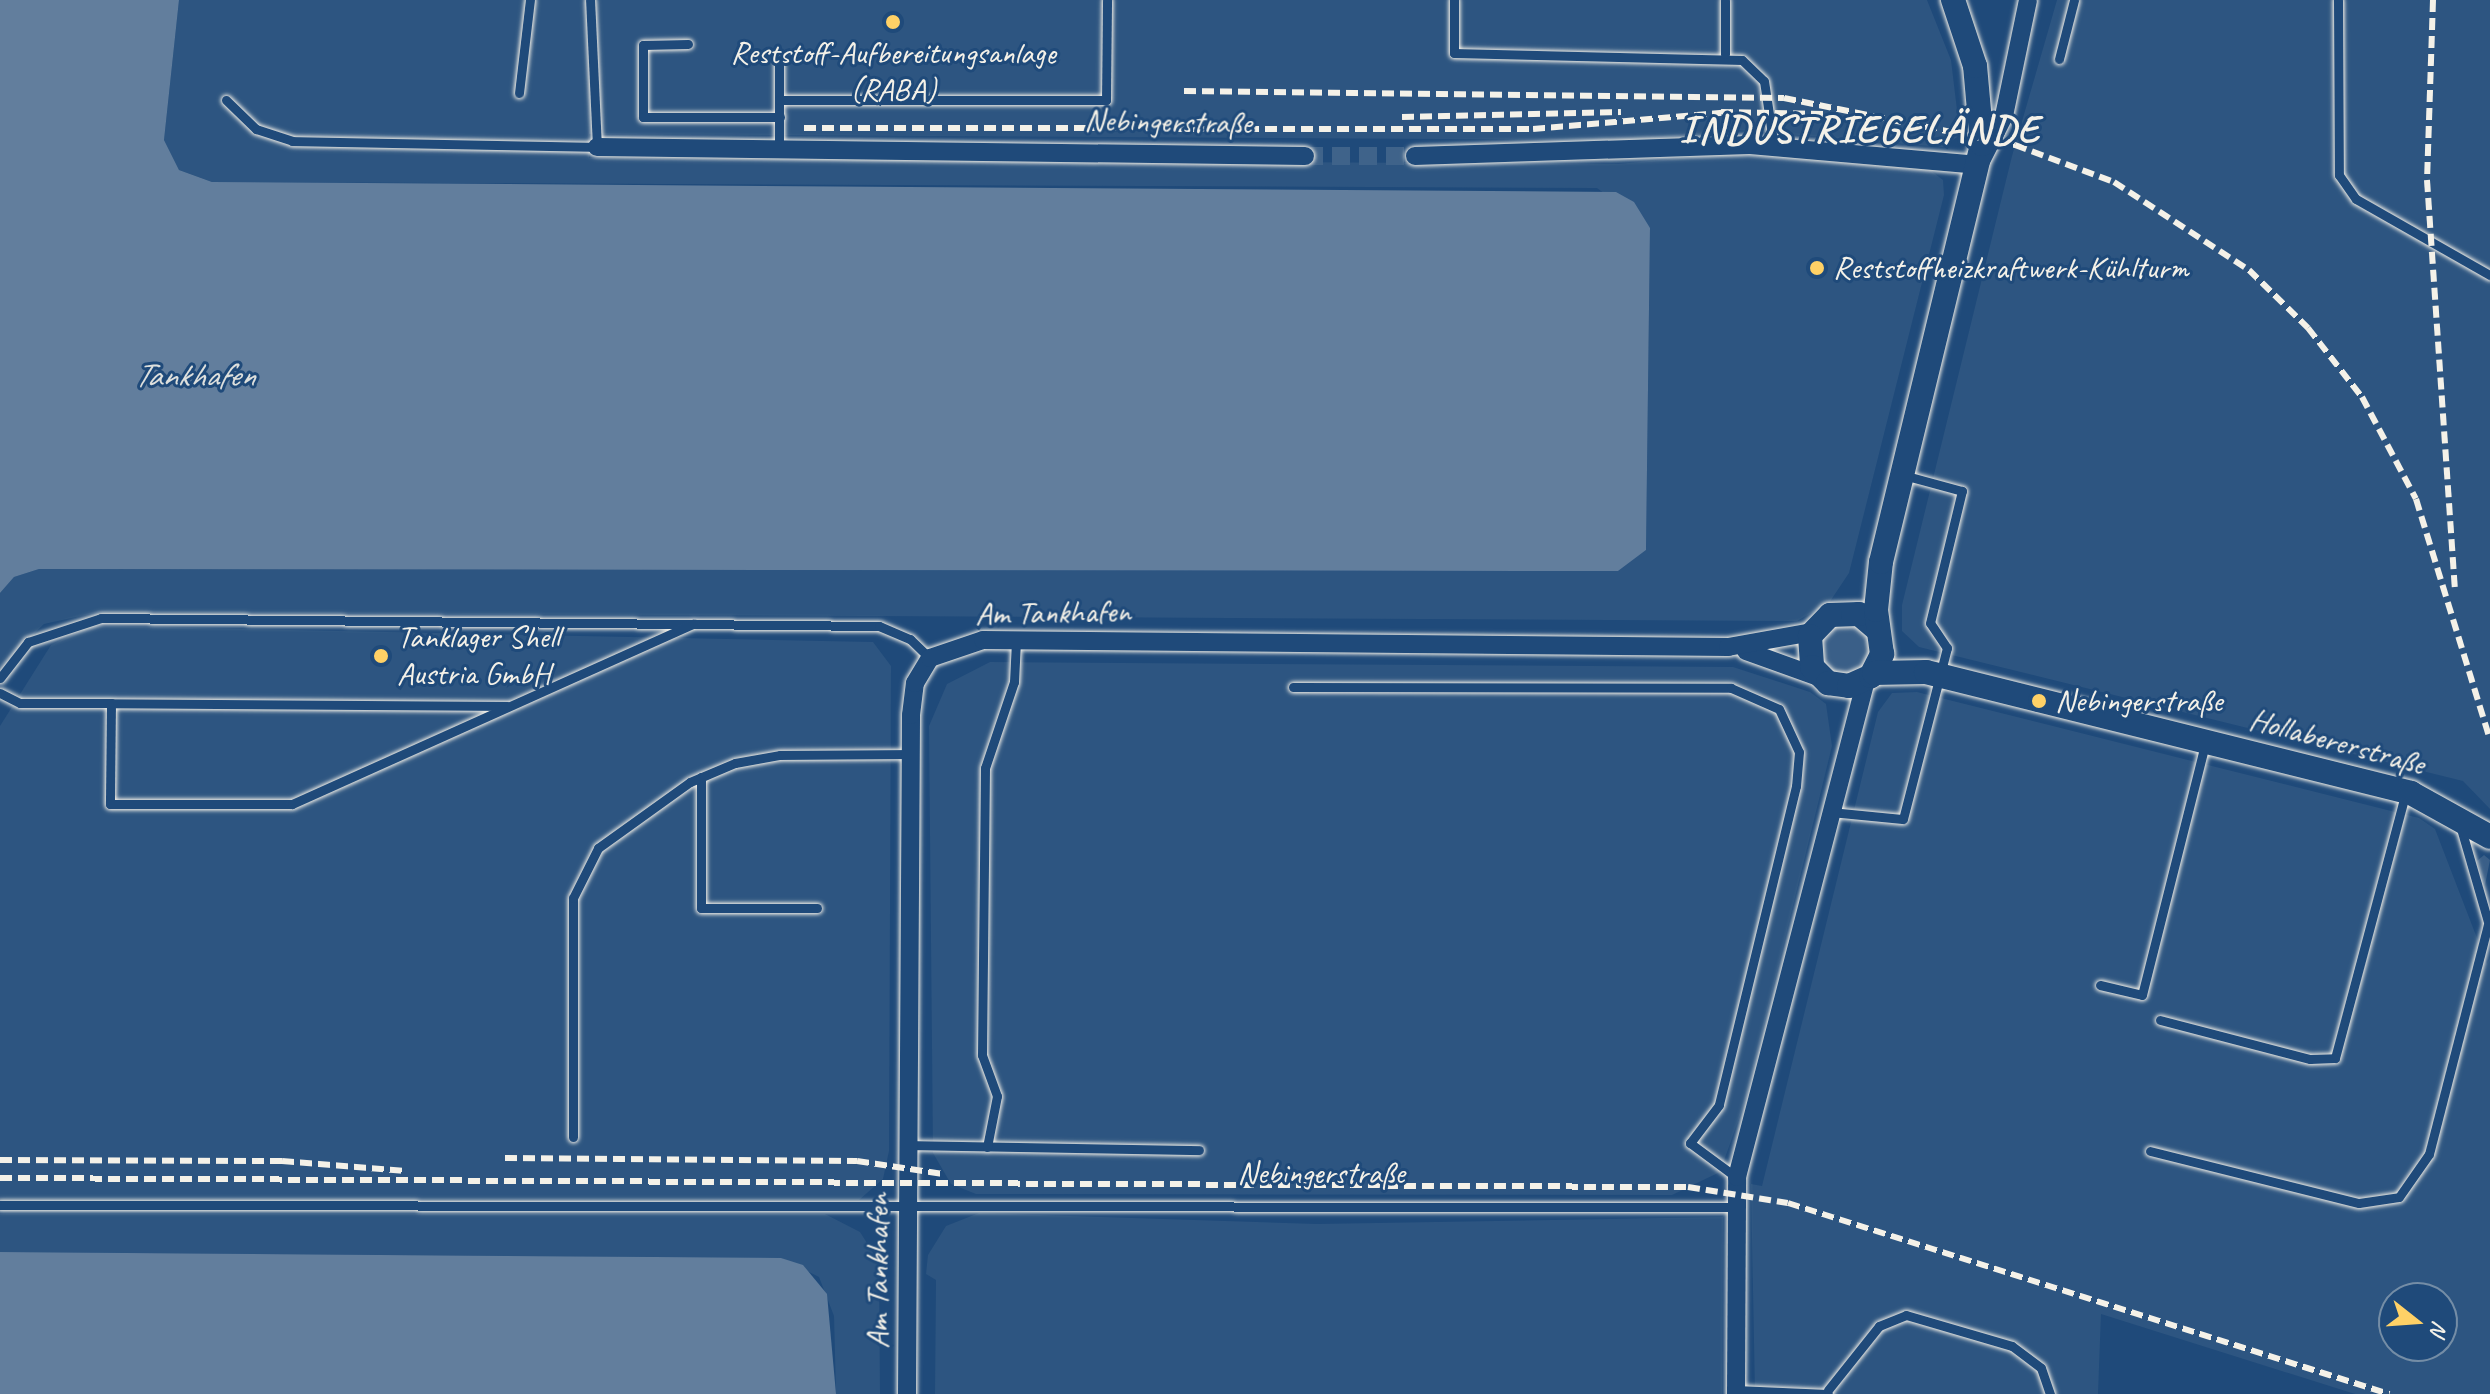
<!DOCTYPE html>
<html>
<head>
<meta charset="utf-8">
<style>
	body { margin:0 }
	#map { position:relative; width:2490px; height:1394px; overflow:hidden; background:#1f4a7a; font-family:Caveat,sans-serif }
	div>[style] { position:absolute }
	[style*='--x'] { left:calc(var(--x)*1px); top:calc(var(--y)*1px); width:calc(var(--w)*1px); rotate:calc(var(--a)*1deg) }
	.built>* { inset:0; background:#2d5581 }
	.green>* { inset:0; background:#3a5f88 }
	.round { border-radius:50% }
	.water>* { inset:0; background:#627e9d }
	.minor-tunnel>* { height:18px; margin-top:-9px; transform-origin:0; background:repeating-linear-gradient(90deg,#3f638a 0 18px,transparent 0 27px) }
	.roads { filter:drop-shadow(0 0 2px #f4f1e8) drop-shadow(0 0 2px #f4f1e8) }
	.service>* { height:9px; margin:-4.5px; padding:0 4.5px; transform-origin:4.5px; border-radius:4.5px; background:#1f4a7a }
	.minor>* { height:18px; margin:-9px; padding:0 9px; transform-origin:9px; border-radius:9px; background:#1f4a7a }
	.tertiary>* { height:24px; margin:-12px; padding:0 12px; transform-origin:12px; border-radius:12px; background:#1f4a7a }
	.rail>* { height:6px; margin-top:-3px; transform-origin:0; background:repeating-linear-gradient(90deg,#f4f1e8 0 12px,transparent 0 18px) }
	.dots>* { width:22px; height:22px; translate:-50% -50%; box-sizing:border-box; border:4px solid #1f4a7a; border-radius:50% }
	span { translate:-50% -50%; white-space:nowrap; text-align:center; line-height:1.15; -webkit-text-stroke:6px #1f4a7a; paint-order:stroke }
	.poi-label { font-size:32px; color:#f4f1e8 }
	.left { translate:0 -50%; text-align:left }
	.street-label { font-size:32px; color:#f4f1e8 }
	.water-label { font-size:34px; color:#dee0dd; font-style:italic }
	.district-label { font-size:40px; color:#f4f1e8; font-weight:700; letter-spacing:2px }
	.north { position:absolute; left:2378px; top:1282px; width:80px; height:80px; box-sizing:border-box; background:#1f4a7a; border:2px solid #748da6; border-radius:50%; rotate:107deg; font-size:22px; font-weight:700; line-height:32px; text-align:center; color:#f4f1e8 }
	.north::after { content:''; display:block; margin:auto; width:28px; height:36px; background:#ffd166; clip-path:polygon(50% 0,100% 100%,50% 72%,0 100%) }
</style>
</head>
<body>
<div id="map">
	<div class="built">
		<div style="clip-path:polygon(179px 0,1927px 0,1951px 60px,1960px 135px,1943px 147px,1738px 130px,1632px 140px,589px 134px,589px 158px,1618px 164px,1728px 154px,1930px 170px,1943px 180px,1944px 195px,1849px 573px,1829px 603px,1797px 621px,99px 612px,44px 624px,0 667px,0 593px,14px 577px,39px 569px,1618px 571px,1646px 550px,1650px 228px,1597px 188px,212px 182px,179px 170px,164px 140px)"></div>
		<div style="clip-path:polygon(2057px 0,2490px 0,2490px 809px,2463px 781px,1919px 647px,1902px 631px,1902px 605px,2012px 156px)"></div>
		<div style="clip-path:polygon(92px 626px,873px 642px,891px 666px,889px 1151px,883px 1179px,859px 1200px,0 1199px,0 726px,51px 645px)"></div>
		<div style="clip-path:polygon(990px 662px,1733px 667px,1810px 692px,1826px 704px,1832px 746px,1746px 1098px,1720px 1172px,1672px 1195px,976px 1194px,951px 1184px,933px 1153px,929px 726px,947px 684px)"></div>
		<div style="clip-path:polygon(evenodd,1917px 692px,2419px 818px,2435px 829px,2487px 964px,2490px 958px,2490px 1394px,2355px 1394px,2101px 1314px,2098px 1394px,1755px 1394px,1751px 1184px,1762px 1186px,1878px 712px,1892px 693px,1917px 692px,2394px 1298px,2442px 1298px,2442px 1346px,2394px 1346px,2394px 1298px)"></div>
		<div style="clip-path:polygon(979px 1213px,1317px 1224px,1723px 1217px,1722px 1394px,935px 1394px,936px 1280px,926px 1274px,928px 1255px,946px 1226px)"></div>
		<div style="clip-path:polygon(0 1214px,825px 1214px,860px 1232px,879px 1262px,880px 1394px,836px 1394px,834px 1316px,819px 1277px,781px 1258px,0 1252px)"></div>
	</div>
	<div class="green">
		<div class="round" style="left:1820px;top:624px;width:50px;height:50px"></div>
		<div style="clip-path:polygon(2484px 855px,2490px 860px,2485px 885px,2477px 861px)"></div>
	</div>
	<div class="water">
		<div style="clip-path:polygon(0 0,179px 0,164px 140px,179px 170px,212px 182px,1616px 192px,1634px 202px,1650px 228px,1646px 550px,1618px 571px,39px 569px,14px 577px,0 593px)"></div>
		<div style="clip-path:polygon(0 1252px,781px 1258px,803px 1265px,827px 1294px,836px 1394px,0 1394px)"></div>
	</div>
	<div class="minor-tunnel">
		<div style="--x:1305;--y:156;--w:110;--a:0"></div>
	</div>
	<div class="roads">
		<div class="service">
			<div style="--x:1454;--y:0;--w:53;--a:90"></div>
			<div style="--x:1454;--y:53;--w:288;--a:1.4"></div>
			<div style="--x:1742;--y:60;--w:30;--a:44"></div>
			<div style="--x:1764;--y:81;--w:67;--a:81.4"></div>
			<div style="--x:1725;--y:0;--w:54;--a:90"></div>
			<div style="--x:2338;--y:0;--w:175;--a:89.7"></div>
			<div style="--x:2339;--y:175;--w:29;--a:55"></div>
			<div style="--x:2356;--y:199;--w:154;--a:29.6"></div>
			<div style="--x:688;--y:44;--w:45;--a:178.7"></div>
			<div style="--x:643;--y:45;--w:72;--a:90"></div>
			<div style="--x:643;--y:117;--w:137;--a:0"></div>
			<div style="--x:2059;--y:59;--w:61;--a:-75.7"></div>
			<div style="--x:519;--y:93;--w:94;--a:-83.3"></div>
			<div style="--x:226;--y:100;--w:42;--a:44"></div>
			<div style="--x:256;--y:129;--w:38;--a:18"></div>
			<div style="--x:292;--y:141;--w:305;--a:1.1"></div>
			<div style="--x:597;--y:147;--w:147;--a:-92.7"></div>
			<div style="--x:779;--y:100;--w:40;--a:-90"></div>
			<div style="--x:779;--y:147;--w:47;--a:-90"></div>
			<div style="--x:779;--y:100;--w:327;--a:0"></div>
			<div style="--x:1106;--y:100;--w:100;--a:-89.4"></div>
			<div style="--x:0;--y:678;--w:46;--a:-52.1"></div>
			<div style="--x:28;--y:642;--w:77;--a:-18.2"></div>
			<div style="--x:101;--y:618;--w:778;--a:0.59"></div>
			<div style="--x:879;--y:626;--w:34;--a:23"></div>
			<div style="--x:910;--y:639;--w:28;--a:44"></div>
			<div style="--x:1293;--y:687;--w:438;--a:0.1"></div>
			<div style="--x:1731;--y:688;--w:52;--a:23.6"></div>
			<div style="--x:1779;--y:709;--w:47;--a:65.1"></div>
			<div style="--x:1799;--y:752;--w:34;--a:95"></div>
			<div style="--x:1796;--y:786;--w:328;--a:103.6"></div>
			<div style="--x:1719;--y:1105;--w:48;--a:127.3"></div>
			<div style="--x:1690;--y:1143;--w:57;--a:36.5"></div>
			<div style="--x:0;--y:693;--w:22;--a:27"></div>
			<div style="--x:20;--y:703;--w:91;--a:0"></div>
			<div style="--x:507;--y:706;--w:396;--a:-179.6"></div>
			<div style="--x:111;--y:703;--w:101;--a:90.6"></div>
			<div style="--x:110;--y:804;--w:182;--a:0"></div>
			<div style="--x:292;--y:804;--w:440;--a:-24.2"></div>
			<div style="--x:701;--y:777;--w:131;--a:90"></div>
			<div style="--x:701;--y:908;--w:116;--a:0"></div>
			<div style="--x:1830;--y:812;--w:73;--a:5.5"></div>
			<div style="--x:1903;--y:819;--w:177;--a:-75.6"></div>
			<div style="--x:1947;--y:648;--w:30;--a:-124"></div>
			<div style="--x:1930;--y:623;--w:136;--a:-76.4"></div>
			<div style="--x:1962;--y:491;--w:61;--a:-164.8"></div>
			<div style="--x:2460;--y:825;--w:101;--a:73.9"></div>
			<div style="--x:2100;--y:985;--w:43;--a:13.4"></div>
			<div style="--x:2142;--y:995;--w:258;--a:-75.9"></div>
			<div style="--x:2160;--y:1020;--w:155;--a:14.6"></div>
			<div style="--x:2310;--y:1059;--w:25;--a:-2"></div>
			<div style="--x:2335;--y:1058;--w:272;--a:-75.1"></div>
			<div style="--x:573;--y:1137;--w:239;--a:-90"></div>
			<div style="--x:573;--y:898;--w:56;--a:-63.4"></div>
			<div style="--x:598;--y:848;--w:113;--a:-35.7"></div>
			<div style="--x:690;--y:782;--w:49;--a:-22.9"></div>
			<div style="--x:735;--y:763;--w:46;--a:-10.1"></div>
			<div style="--x:780;--y:755;--w:131;--a:-0.4"></div>
			<div style="--x:909;--y:1145;--w:290;--a:1"></div>
			<div style="--x:987;--y:1147;--w:52;--a:-78.9"></div>
			<div style="--x:997;--y:1096;--w:44;--a:-110.1"></div>
			<div style="--x:982;--y:1055;--w:287;--a:-89.4"></div>
			<div style="--x:985;--y:768;--w:91;--a:-71.4"></div>
			<div style="--x:1014;--y:682;--w:41;--a:-87.2"></div>
			<div style="--x:2150;--y:1151;--w:215;--a:14"></div>
			<div style="--x:2359;--y:1203;--w:40;--a:-8.5"></div>
			<div style="--x:2399;--y:1197;--w:52;--a:-55.1"></div>
			<div style="--x:2429;--y:1154;--w:246;--a:-75.6"></div>
			<div style="--x:0;--y:1205;--w:1735;--a:0.07"></div>
			<div style="--x:1736;--y:1390;--w:92;--a:2.5"></div>
			<div style="--x:1828;--y:1390;--w:82;--a:-51.4"></div>
			<div style="--x:1879;--y:1326;--w:29;--a:-22"></div>
			<div style="--x:1906;--y:1315;--w:110;--a:16.3"></div>
			<div style="--x:2012;--y:1346;--w:36;--a:37"></div>
			<div style="--x:2041;--y:1368;--w:28;--a:71"></div>
		</div>
		<div class="minor">
			<div style="--x:597;--y:147;--w:708;--a:0.73"></div>
			<div style="--x:1415;--y:156;--w:335;--a:-1.9"></div>
			<div style="--x:1750;--y:145;--w:230;--a:5"></div>
			<div style="--x:1979;--y:165;--w:55;--a:-63"></div>
			<div style="--x:2004;--y:116;--w:118;--a:-78.3"></div>
			<div style="--x:1746;--y:651;--w:80;--a:19.8"></div>
			<div style="--x:907;--y:1394;--w:679;--a:-89.66"></div>
			<div style="--x:911;--y:715;--w:32;--a:-83"></div>
			<div style="--x:915;--y:683;--w:29;--a:-59"></div>
			<div style="--x:930;--y:658;--w:56;--a:-18.8"></div>
			<div style="--x:983;--y:640;--w:745;--a:0.54"></div>
			<div style="--x:1728;--y:647;--w:85;--a:-10.1"></div>
			<div style="--x:1736;--y:1394;--w:217;--a:-89.7"></div>
			<div style="--x:1737;--y:1177;--w:513;--a:-75.45"></div>
		</div>
		<div class="tertiary">
			<div style="--x:1878;--y:630;--w:25;--a:-140"></div>
			<div style="--x:1859;--y:614;--w:29;--a:178"></div>
			<div style="--x:1830;--y:615;--w:29;--a:134"></div>
			<div style="--x:1810;--y:636;--w:31;--a:86"></div>
			<div style="--x:1812;--y:667;--w:23;--a:45"></div>
			<div style="--x:1828;--y:683;--w:21;--a:8"></div>
			<div style="--x:1849;--y:686;--w:24;--a:-24"></div>
			<div style="--x:1871;--y:676;--w:25;--a:-63"></div>
			<div style="--x:1882;--y:654;--w:44;--a:-97.8"></div>
			<div style="--x:1876;--y:610;--w:48;--a:-84.1"></div>
			<div style="--x:1881;--y:562;--w:430;--a:-76.4"></div>
			<div style="--x:1982;--y:144;--w:78;--a:-95.1"></div>
			<div style="--x:1975;--y:66;--w:70;--a:-108.4"></div>
			<div style="--x:1874;--y:673;--w:52;--a:-1.1"></div>
			<div style="--x:1926;--y:672;--w:500;--a:14"></div>
			<div style="--x:2411;--y:793;--w:90;--a:29.1"></div>
		</div>
	</div>
	<div class="rail">
		<div style="--x:2433;--y:0;--w:180;--a:91.9"></div>
		<div style="--x:2427;--y:180;--w:408;--a:86.1"></div>
		<div style="--x:1184;--y:91;--w:600;--a:0.67"></div>
		<div style="--x:1784;--y:98;--w:236;--a:11.5"></div>
		<div style="--x:2015;--y:145;--w:106;--a:20.5"></div>
		<div style="--x:2114;--y:182;--w:161;--a:33.1"></div>
		<div style="--x:2249;--y:270;--w:83;--a:44.5"></div>
		<div style="--x:2308;--y:328;--w:88;--a:52"></div>
		<div style="--x:2362;--y:397;--w:115;--a:62.1"></div>
		<div style="--x:2416;--y:499;--w:252;--a:72.9"></div>
		<div style="--x:1721;--y:112;--w:104;--a:1.1"></div>
		<div style="--x:1402;--y:117;--w:219;--a:-1.3"></div>
		<div style="--x:804;--y:128;--w:319;--a:0"></div>
		<div style="--x:1175;--y:129;--w:358;--a:0"></div>
		<div style="--x:1533;--y:129;--w:199;--a:-4.9"></div>
		<div style="--x:505;--y:1158;--w:352;--a:0.5"></div>
		<div style="--x:857;--y:1161;--w:87;--a:8.6"></div>
		<div style="--x:0;--y:1160;--w:282;--a:0.2"></div>
		<div style="--x:282;--y:1161;--w:124;--a:4.6"></div>
		<div style="--x:0;--y:1178;--w:1688;--a:0.31"></div>
		<div style="--x:1688;--y:1187;--w:101;--a:9.1"></div>
		<div style="--x:1788;--y:1203;--w:631;--a:17.63"></div>
	</div>
	<div class="dots">
		<div style="left:893px;top:22px;background:#ffd166"></div>
		<div style="left:1817px;top:268px;background:#ffd166"></div>
		<div style="left:381px;top:656px;background:#ffd166"></div>
		<div style="left:2039px;top:701px;background:#ffd166"></div>
	</div>
	<div class="poi-label">
		<span style="left:893px;top:72px">Reststoff-Aufbereitungsanlage<br>(RABA)</span>
		<span class="left" style="left:1833px;top:268px">Reststoffheizkraftwerk-Kühlturm</span>
		<span class="left" style="left:397px;top:656px">Tanklager Shell<br>Austria GmbH</span>
		<span class="left" style="left:2055px;top:701px">Nebingerstraße</span>
	</div>
	<div class="street-label">
		<span style="left:1168px;top:122px;rotate:1deg">Nebingerstraße</span>
		<span style="left:1053px;top:613px;rotate:-1deg">Am Tankhafen</span>
		<span style="left:2337px;top:742px;rotate:15deg">Hollabererstraße</span>
		<span style="left:1321px;top:1173px">Nebingerstraße</span>
		<span style="left:878px;top:1271px;rotate:-90deg">Am Tankhafen</span>
	</div>
	<div class="water-label">
		<span style="left:194px;top:375px">Tankhafen</span>
	</div>
	<div class="district-label">
		<span style="left:1860px;top:129px">INDUSTRIEGELÄNDE</span>
	</div>
	<div class="north">N</div>
</div>
</body>
</html>
